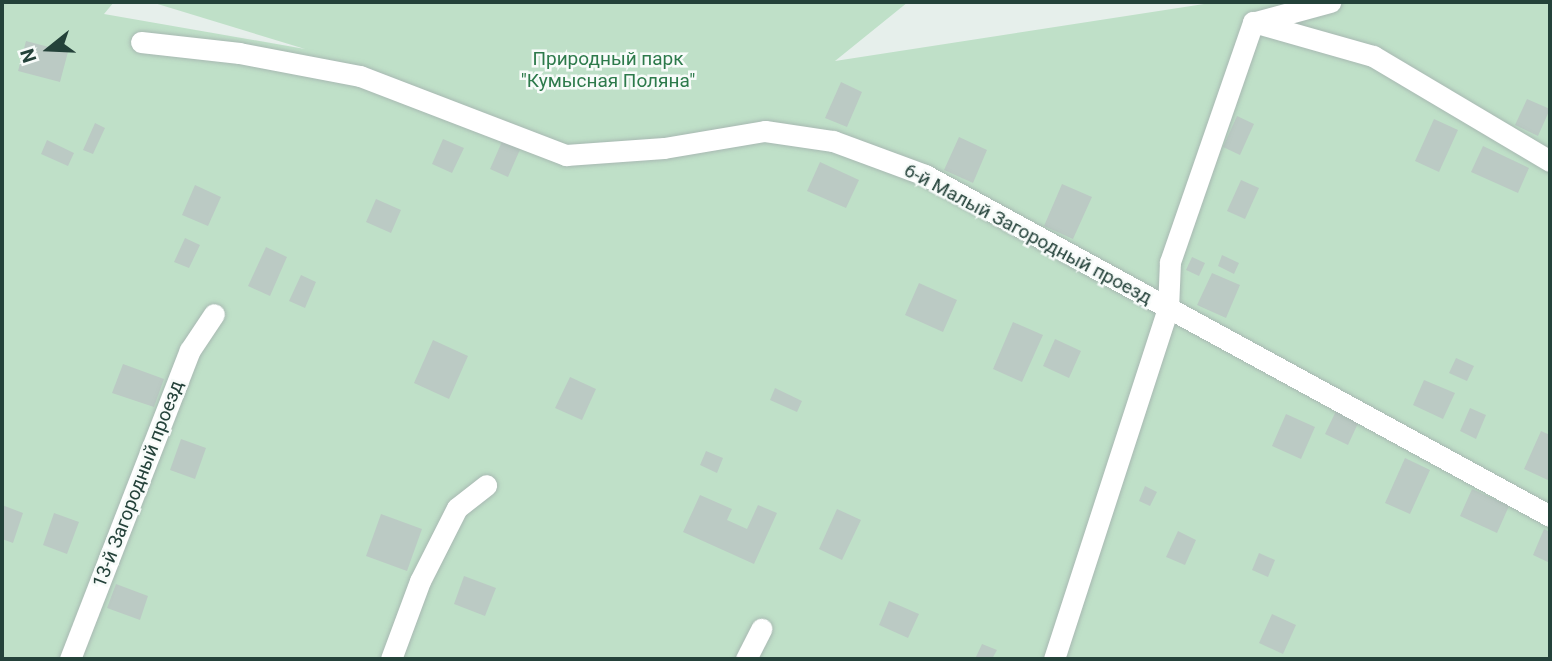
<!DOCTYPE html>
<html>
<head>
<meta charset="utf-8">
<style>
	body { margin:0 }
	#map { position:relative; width:1552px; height:661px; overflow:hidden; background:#e6efeb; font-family:Roboto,sans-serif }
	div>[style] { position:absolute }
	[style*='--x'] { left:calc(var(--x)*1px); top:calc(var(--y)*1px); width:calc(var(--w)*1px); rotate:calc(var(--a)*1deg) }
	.green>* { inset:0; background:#bfe0c8 }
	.building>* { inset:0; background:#bbcac4 }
	.roads { filter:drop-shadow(0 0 2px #a8b8b2) drop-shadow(0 0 2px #a8b8b2) }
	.minor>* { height:21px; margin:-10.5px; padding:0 10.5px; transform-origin:10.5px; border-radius:10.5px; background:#fff }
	span { translate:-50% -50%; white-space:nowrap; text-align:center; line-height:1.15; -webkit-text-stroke:5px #f7fbf9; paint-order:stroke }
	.park-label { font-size:19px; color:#2d7a4b }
	.street-label { font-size:19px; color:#24423a }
	.frame { position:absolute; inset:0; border:4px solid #24423a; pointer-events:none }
	.north { position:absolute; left:14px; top:14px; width:70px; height:70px; -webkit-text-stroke:5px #f7fbf9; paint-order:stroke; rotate:252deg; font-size:19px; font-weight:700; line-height:28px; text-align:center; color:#24423a }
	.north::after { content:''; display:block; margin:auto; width:24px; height:32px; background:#24423a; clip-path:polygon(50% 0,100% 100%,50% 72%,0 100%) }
</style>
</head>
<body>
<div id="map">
	<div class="green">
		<div style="clip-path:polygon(2px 2px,114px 2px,104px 14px,305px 49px,151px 2px,908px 2px,835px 61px,1217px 2px,1550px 2px,1550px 659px,2px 659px)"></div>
	</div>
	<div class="building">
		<div style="clip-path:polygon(26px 41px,68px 52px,60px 82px,18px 71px)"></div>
		<div style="clip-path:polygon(841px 82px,862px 92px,847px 127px,825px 118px)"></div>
		<div style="clip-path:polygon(1527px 99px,1550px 109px,1538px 136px,1515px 125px)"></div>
		<div style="clip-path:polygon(1237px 116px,1254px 124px,1240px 155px,1223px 147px)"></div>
		<div style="clip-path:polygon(1434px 119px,1458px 130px,1439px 172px,1415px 161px)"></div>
		<div style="clip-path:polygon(95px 123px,105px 128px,93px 154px,83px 150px)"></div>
		<div style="clip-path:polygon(504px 137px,522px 145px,508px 177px,490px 169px)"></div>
		<div style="clip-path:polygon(959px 137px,987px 150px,973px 183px,944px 170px)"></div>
		<div style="clip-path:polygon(443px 139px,464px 148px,452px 173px,432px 164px)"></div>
		<div style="clip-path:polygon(47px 140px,74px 153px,68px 166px,41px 154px)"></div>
		<div style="clip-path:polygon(1483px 146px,1529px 168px,1518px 193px,1471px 172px)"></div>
		<div style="clip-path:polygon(820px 162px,859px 180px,846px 208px,807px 191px)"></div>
		<div style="clip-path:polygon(1241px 180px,1259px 188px,1245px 219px,1227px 211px)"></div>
		<div style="clip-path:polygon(1062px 184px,1092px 197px,1073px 239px,1044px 226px)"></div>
		<div style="clip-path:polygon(195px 185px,221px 197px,208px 226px,182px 215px)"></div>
		<div style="clip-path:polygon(376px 199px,401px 210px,391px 233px,366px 222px)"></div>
		<div style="clip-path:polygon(185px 238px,200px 245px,189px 268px,174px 262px)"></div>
		<div style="clip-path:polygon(266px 247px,287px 257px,270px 296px,248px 286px)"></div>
		<div style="clip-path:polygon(1222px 255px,1239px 263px,1234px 274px,1218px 266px)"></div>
		<div style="clip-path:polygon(1192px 257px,1205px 263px,1199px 276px,1186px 270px)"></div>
		<div style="clip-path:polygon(1212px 273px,1240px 285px,1226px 318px,1197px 305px)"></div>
		<div style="clip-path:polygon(301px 275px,316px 282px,305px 308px,289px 301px)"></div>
		<div style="clip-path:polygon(919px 283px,957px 300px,943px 332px,905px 315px)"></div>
		<div style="clip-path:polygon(1013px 322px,1043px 335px,1022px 382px,993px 369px)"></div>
		<div style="clip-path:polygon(1055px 339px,1081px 351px,1069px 378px,1043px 366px)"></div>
		<div style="clip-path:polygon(433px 340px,468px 356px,449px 399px,414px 383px)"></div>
		<div style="clip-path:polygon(1456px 358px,1474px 366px,1467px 381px,1449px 373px)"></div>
		<div style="clip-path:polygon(123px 364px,164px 379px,154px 407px,112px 393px)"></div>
		<div style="clip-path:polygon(570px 377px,596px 389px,582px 420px,555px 408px)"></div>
		<div style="clip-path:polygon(1424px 380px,1455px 393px,1443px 419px,1413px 405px)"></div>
		<div style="clip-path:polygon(775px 388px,802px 401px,797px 412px,770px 400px)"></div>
		<div style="clip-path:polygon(1470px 408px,1486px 415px,1476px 439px,1460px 431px)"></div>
		<div style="clip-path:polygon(1337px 409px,1360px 419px,1348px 445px,1325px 434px)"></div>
		<div style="clip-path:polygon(1286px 414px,1315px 427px,1301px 459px,1272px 446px)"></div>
		<div style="clip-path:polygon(1541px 431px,1550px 435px,1550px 481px,1524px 469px)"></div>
		<div style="clip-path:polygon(181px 439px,206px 448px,195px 479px,170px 470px)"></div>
		<div style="clip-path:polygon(706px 451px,723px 458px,717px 473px,700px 465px)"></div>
		<div style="clip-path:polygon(1405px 458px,1430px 470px,1410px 514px,1385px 503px)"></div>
		<div style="clip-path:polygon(1145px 486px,1157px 492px,1150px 506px,1139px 501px)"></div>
		<div style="clip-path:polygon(1472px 489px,1509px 506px,1497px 533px,1460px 516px)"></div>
		<div style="clip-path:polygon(700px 495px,732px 509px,727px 520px,747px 529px,758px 505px,777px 513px,754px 564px,683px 532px)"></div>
		<div style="clip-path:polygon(2px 505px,23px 513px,13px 543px,2px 539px)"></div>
		<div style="clip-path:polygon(837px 509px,861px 520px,842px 560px,819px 549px)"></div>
		<div style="clip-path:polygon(54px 513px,79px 522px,67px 554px,43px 545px)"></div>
		<div style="clip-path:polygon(381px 514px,422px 529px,407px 571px,366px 556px)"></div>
		<div style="clip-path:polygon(1544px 529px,1550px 532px,1550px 563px,1533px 555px)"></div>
		<div style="clip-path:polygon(1178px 531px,1196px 540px,1185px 565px,1166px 557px)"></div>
		<div style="clip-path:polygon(1259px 553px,1275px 560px,1268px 577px,1252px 570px)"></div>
		<div style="clip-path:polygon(464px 576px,496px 588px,485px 616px,454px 604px)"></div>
		<div style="clip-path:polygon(116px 584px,148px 596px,140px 620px,107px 608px)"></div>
		<div style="clip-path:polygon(889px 601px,919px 614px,908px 638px,879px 625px)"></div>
		<div style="clip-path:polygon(1272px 614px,1296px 625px,1283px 654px,1259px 643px)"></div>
		<div style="clip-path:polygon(982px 644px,997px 650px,992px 659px,975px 659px)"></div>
	</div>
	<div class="roads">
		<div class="minor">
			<div style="--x:1253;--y:22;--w:125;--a:15.8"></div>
			<div style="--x:1373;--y:56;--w:206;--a:30.7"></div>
			<div style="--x:1256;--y:22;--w:77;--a:-15.1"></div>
			<div style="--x:141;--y:42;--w:99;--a:6.4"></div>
			<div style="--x:239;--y:53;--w:123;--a:10.8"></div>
			<div style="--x:360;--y:76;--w:221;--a:21"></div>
			<div style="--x:566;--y:155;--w:98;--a:-4.1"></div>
			<div style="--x:664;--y:148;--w:102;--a:-9.6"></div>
			<div style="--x:765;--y:131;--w:69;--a:8.4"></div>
			<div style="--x:833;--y:141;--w:98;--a:20.3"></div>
			<div style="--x:925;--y:175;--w:712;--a:28.62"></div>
			<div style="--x:70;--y:659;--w:331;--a:-68.8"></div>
			<div style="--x:190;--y:350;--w:43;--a:-56.3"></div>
			<div style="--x:391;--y:659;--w:83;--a:-69.6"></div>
			<div style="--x:420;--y:581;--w:82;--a:-63.1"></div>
			<div style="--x:457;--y:508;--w:37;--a:-38"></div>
			<div style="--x:746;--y:659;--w:34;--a:-63"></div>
			<div style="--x:1054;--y:659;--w:368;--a:-72"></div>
			<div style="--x:1168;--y:309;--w:47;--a:-87.6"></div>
			<div style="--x:1170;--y:262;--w:254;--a:-70.9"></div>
		</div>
	</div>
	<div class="park-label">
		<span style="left:608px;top:70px">Природный парк<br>"Кумысная Поляна"</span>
	</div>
	<div class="street-label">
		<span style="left:1028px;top:234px;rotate:28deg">6-й Малый Загородный проезд</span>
		<span style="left:138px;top:484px;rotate:-69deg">13-й Загородный проезд</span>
	</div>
	<div class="frame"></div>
	<div class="north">N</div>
</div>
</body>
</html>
